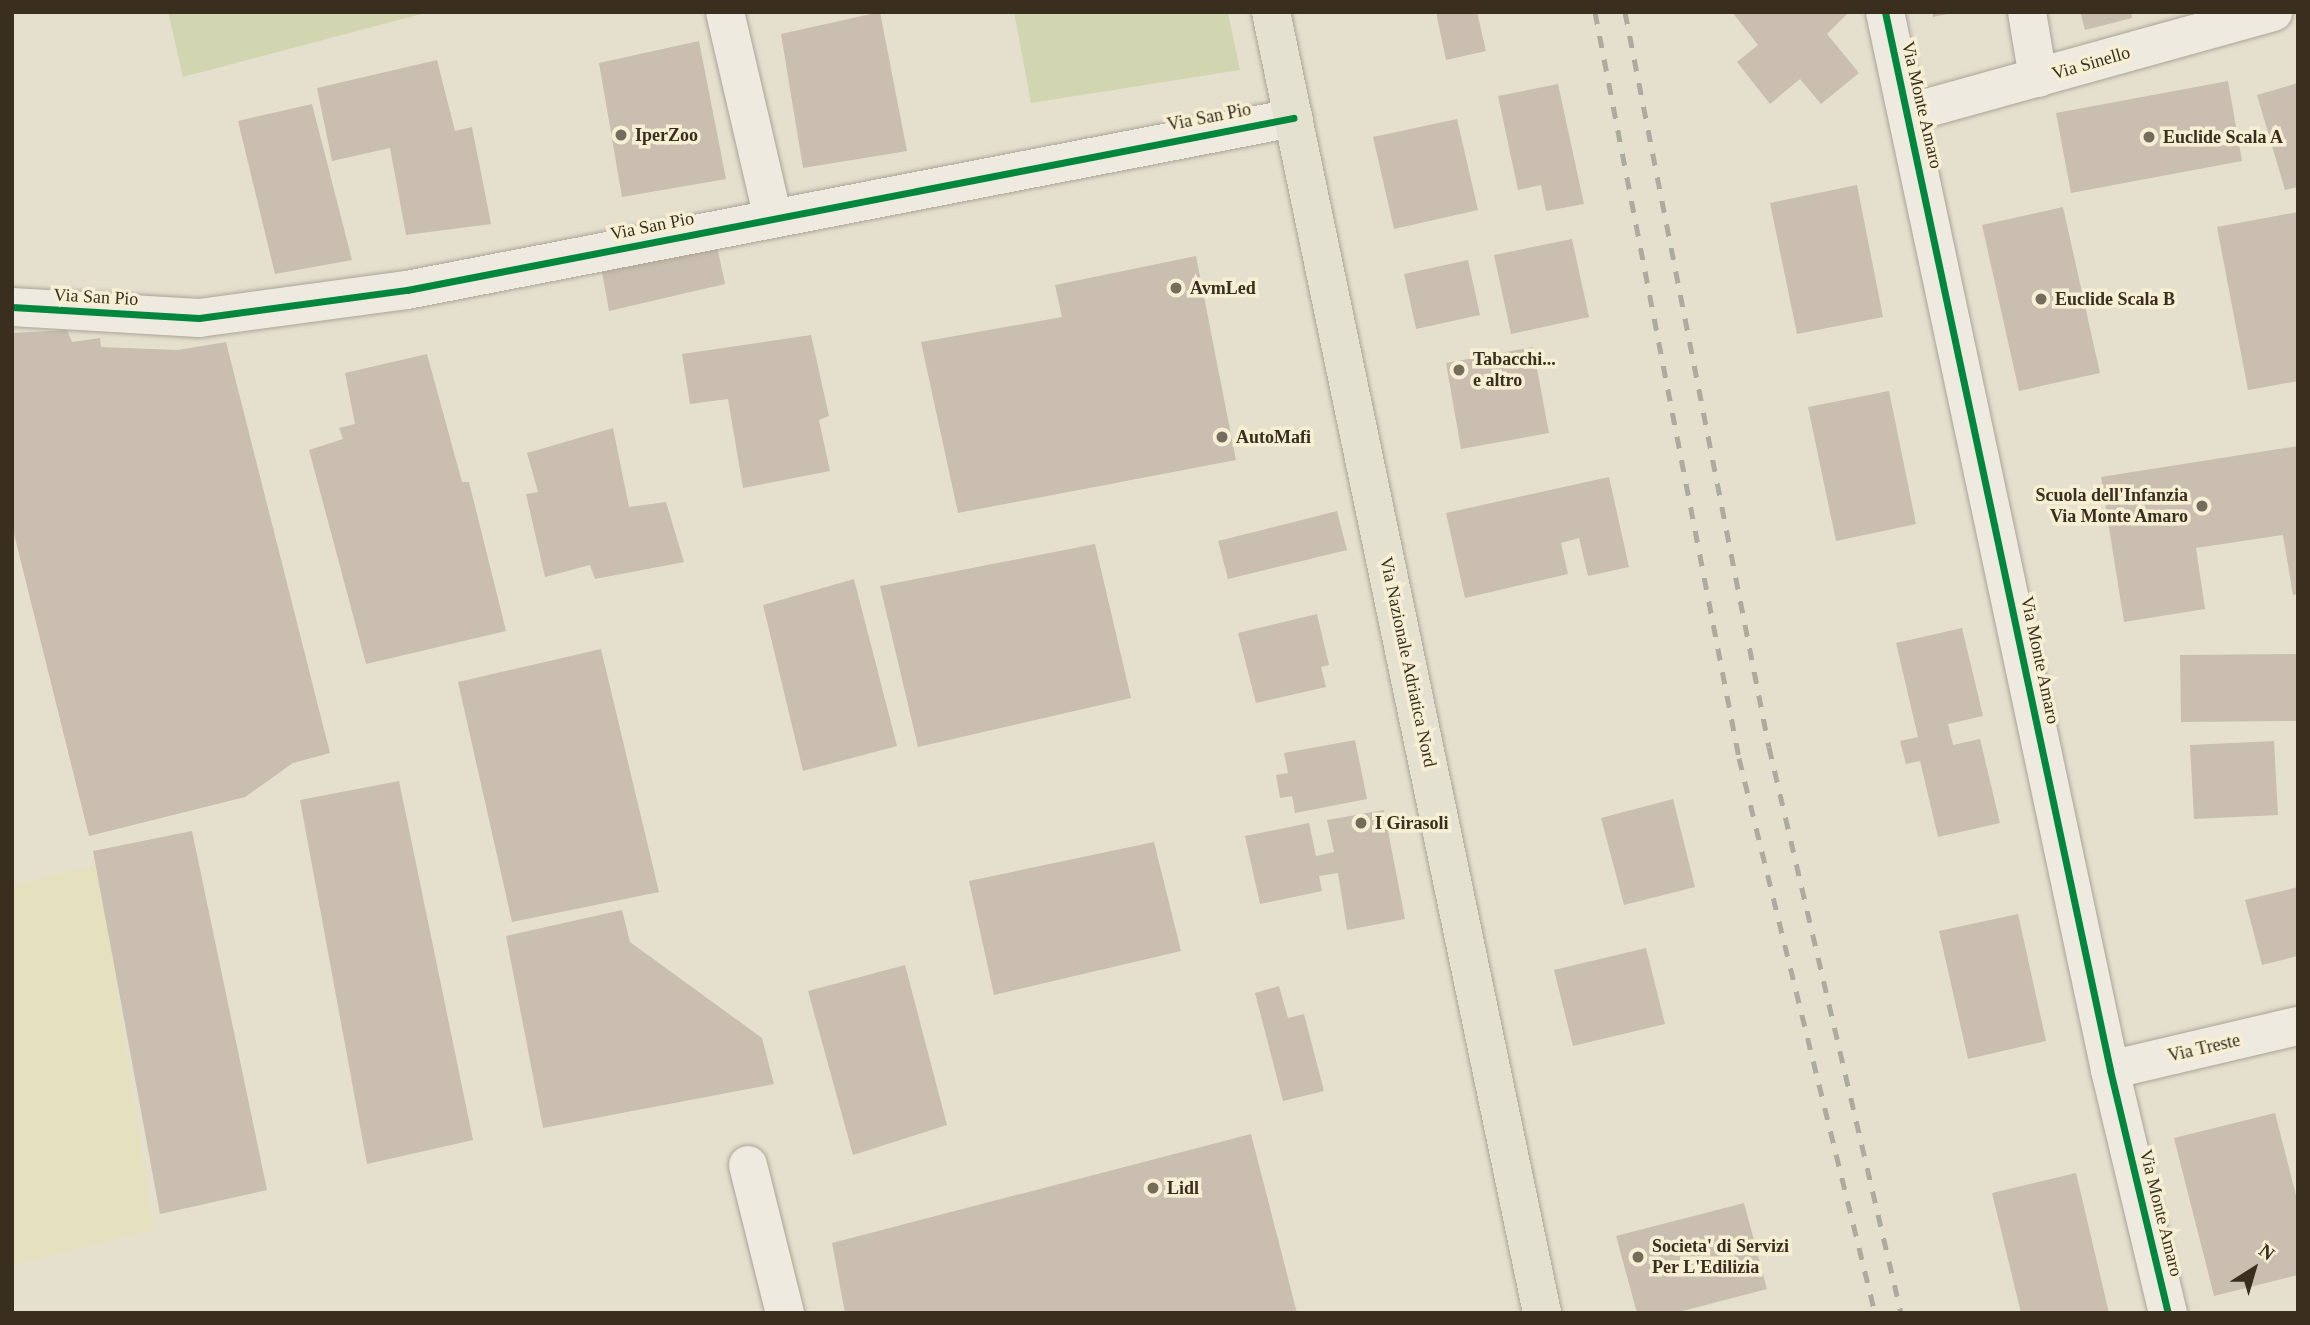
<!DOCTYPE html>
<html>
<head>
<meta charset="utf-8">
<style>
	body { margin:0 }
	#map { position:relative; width:2310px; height:1325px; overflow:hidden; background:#e5e0ce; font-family:Georgia,serif }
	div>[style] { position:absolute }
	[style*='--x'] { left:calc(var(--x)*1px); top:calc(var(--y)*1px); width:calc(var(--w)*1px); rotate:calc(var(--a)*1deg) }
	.farmland>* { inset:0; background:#e5e1be }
	.green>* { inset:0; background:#d2d6b0 }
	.building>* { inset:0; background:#c9beaf }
	.roads { filter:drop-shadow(0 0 2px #aaa597) drop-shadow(0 0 2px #aaa597) }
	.minor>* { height:38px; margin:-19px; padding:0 19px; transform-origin:19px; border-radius:19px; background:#eeeae0 }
	.major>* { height:38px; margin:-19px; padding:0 19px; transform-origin:19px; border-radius:19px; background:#e5e1d1 }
	.rail>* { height:5px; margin-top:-2.5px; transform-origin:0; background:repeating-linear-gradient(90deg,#adaaa0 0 12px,transparent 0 24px) }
	.cycleway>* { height:7px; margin:-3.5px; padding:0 3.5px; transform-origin:3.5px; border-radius:3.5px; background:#00873e }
	.dots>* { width:19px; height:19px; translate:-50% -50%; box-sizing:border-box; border:4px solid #f6efd4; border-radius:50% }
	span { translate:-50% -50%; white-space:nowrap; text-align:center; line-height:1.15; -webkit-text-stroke:7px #f6efd4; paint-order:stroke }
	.street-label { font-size:18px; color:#3a2e1e }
	.poi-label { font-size:18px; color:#3a2e1e; font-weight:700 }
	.left { translate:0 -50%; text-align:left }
	.right { translate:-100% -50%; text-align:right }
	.frame { position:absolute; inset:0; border:14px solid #3a2e1e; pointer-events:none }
	.north { position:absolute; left:2219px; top:1234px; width:70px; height:70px; -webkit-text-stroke:5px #f6efd4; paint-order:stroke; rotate:37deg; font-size:19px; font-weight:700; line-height:28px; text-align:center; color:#3a2e1e }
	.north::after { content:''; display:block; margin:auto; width:24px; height:32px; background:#3a2e1e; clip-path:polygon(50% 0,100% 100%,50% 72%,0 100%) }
</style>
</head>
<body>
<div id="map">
	<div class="farmland">
		<div style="clip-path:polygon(98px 865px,154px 1230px,12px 1265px,12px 885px)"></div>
	</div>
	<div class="green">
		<div style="clip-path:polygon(168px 12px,429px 12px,183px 77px)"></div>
		<div style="clip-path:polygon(1014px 12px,1228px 12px,1240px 70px,1031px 103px)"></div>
	</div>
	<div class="building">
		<div style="clip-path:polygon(880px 12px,907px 151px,803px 168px,781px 34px)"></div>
		<div style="clip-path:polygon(1436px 12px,1477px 12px,1486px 51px,1446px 60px)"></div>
		<div style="clip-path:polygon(1732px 12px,1849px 12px,1827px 34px,1859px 73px,1821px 104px,1800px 79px,1770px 104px,1737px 62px,1758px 45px)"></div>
		<div style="clip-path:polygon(1932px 12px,1952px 12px,1952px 13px,1933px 17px)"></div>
		<div style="clip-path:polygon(2080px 12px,2131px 12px,2132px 18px,2085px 30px)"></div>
		<div style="clip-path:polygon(699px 41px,726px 179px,622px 197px,599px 63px)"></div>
		<div style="clip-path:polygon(437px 60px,455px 131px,472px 127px,491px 224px,406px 235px,390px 148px,332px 161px,317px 88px)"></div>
		<div style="clip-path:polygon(2228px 81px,2242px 161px,2071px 193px,2056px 113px)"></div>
		<div style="clip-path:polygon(2298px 83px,2298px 187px,2285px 190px,2257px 95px)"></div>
		<div style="clip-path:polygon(1558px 84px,1584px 204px,1546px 211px,1541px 185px,1518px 190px,1498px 96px)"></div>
		<div style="clip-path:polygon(312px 104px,352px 260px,275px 274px,238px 121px)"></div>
		<div style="clip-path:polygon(1457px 119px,1478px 210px,1394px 229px,1373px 137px)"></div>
		<div style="clip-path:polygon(1857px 185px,1883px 317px,1797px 334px,1770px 203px)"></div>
		<div style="clip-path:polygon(2063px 207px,2100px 373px,2019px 391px,1982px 225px)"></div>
		<div style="clip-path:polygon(2298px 212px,2298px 381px,2248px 390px,2217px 227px)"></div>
		<div style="clip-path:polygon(1572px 239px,1589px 317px,1511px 334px,1494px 255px)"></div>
		<div style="clip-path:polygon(717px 246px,725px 284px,609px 311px,602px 272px)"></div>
		<div style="clip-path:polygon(1196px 256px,1236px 460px,958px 513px,921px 342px,1062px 317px,1055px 285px)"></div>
		<div style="clip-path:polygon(1468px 260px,1480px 315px,1416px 329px,1404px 274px)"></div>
		<div style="clip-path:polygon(67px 330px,72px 342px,100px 338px,101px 347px,178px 350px,226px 342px,330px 753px,293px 763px,245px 797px,89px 836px,12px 526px,12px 333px)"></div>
		<div style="clip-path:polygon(811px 335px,829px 416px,819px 420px,830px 471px,743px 488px,728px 399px,690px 404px,682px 354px)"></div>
		<div style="clip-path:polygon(1533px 347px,1549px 433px,1461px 449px,1446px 363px)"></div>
		<div style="clip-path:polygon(427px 354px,462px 482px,469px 482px,506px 631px,366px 664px,309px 450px,343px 439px,339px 428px,355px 424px,345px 373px)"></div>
		<div style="clip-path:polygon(1889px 391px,1916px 524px,1836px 541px,1808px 407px)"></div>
		<div style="clip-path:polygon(613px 428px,629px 507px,666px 502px,684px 562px,595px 579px,590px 565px,545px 577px,526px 494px,538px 492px,527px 453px)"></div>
		<div style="clip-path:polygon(2298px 446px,2298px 594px,2293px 595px,2283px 535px,2196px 548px,2205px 609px,2124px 622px,2101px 477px)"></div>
		<div style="clip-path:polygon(1609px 477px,1629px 567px,1588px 576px,1579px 538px,1561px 543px,1568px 574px,1465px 598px,1446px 513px)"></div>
		<div style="clip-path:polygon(1337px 511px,1347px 550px,1228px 579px,1218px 541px)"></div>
		<div style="clip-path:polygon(1095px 544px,1131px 698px,918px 747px,880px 586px)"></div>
		<div style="clip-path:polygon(854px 579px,897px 746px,803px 771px,763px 605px)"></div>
		<div style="clip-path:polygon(1317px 614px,1329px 665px,1321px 667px,1326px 687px,1256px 703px,1238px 633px)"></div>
		<div style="clip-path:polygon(1962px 628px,1983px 716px,1948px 724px,1953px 745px,1980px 739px,2000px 823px,1938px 837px,1920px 761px,1906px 764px,1900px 741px,1918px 737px,1896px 643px)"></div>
		<div style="clip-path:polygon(601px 649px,659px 892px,512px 922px,458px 682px)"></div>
		<div style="clip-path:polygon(2298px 654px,2298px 721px,2181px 722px,2180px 655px)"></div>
		<div style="clip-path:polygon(1355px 740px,1367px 799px,1295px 813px,1292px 796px,1280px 798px,1276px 775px,1288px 773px,1284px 753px)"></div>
		<div style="clip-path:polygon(2274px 741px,2278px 815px,2194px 819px,2190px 745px)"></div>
		<div style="clip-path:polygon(399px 781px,473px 1140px,367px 1164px,300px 800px)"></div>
		<div style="clip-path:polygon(1673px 799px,1695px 887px,1624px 905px,1601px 818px)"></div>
		<div style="clip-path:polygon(1384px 810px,1405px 919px,1347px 930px,1338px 873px,1319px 876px,1322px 891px,1260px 904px,1245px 836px,1309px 823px,1316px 856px,1334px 852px,1327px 820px)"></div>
		<div style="clip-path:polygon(192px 831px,267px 1190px,160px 1214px,93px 851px)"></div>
		<div style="clip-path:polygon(1154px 842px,1181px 951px,994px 995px,969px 881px)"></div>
		<div style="clip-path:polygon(2298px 887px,2298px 956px,2262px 965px,2245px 900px)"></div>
		<div style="clip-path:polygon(622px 910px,630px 942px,762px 1038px,774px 1084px,543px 1128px,506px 936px)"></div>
		<div style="clip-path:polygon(2018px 914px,2046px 1041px,1968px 1059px,1939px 931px)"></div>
		<div style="clip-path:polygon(1646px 948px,1665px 1024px,1573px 1046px,1554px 970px)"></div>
		<div style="clip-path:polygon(905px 965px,947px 1125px,853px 1155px,808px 991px)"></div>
		<div style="clip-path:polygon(1279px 986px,1288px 1018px,1304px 1014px,1324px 1091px,1283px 1101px,1255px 993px)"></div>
		<div style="clip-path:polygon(2275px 1113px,2298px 1203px,2298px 1275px,2214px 1296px,2174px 1138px)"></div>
		<div style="clip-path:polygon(1251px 1134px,1297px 1313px,845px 1313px,832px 1243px)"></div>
		<div style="clip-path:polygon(2076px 1173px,2109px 1313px,2021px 1313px,1992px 1193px)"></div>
		<div style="clip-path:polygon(1744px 1203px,1767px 1289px,1675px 1313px,1637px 1313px,1616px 1236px)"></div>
	</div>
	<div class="roads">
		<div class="minor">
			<div style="--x:725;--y:12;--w:212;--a:76.9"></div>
			<div style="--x:1885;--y:12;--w:1082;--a:77.99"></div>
			<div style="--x:2110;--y:1070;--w:250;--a:76.6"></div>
			<div style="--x:2027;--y:12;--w:67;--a:80.5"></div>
			<div style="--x:1909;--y:113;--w:378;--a:-15.5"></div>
			<div style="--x:12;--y:307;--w:187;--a:3.4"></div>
			<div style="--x:199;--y:318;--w:210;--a:-7.7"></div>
			<div style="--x:407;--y:290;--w:903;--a:-10.99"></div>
			<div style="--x:2110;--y:1070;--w:193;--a:-13.2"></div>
			<div style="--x:748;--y:1165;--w:153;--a:76"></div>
		</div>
		<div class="major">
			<div style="--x:1271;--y:12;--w:1329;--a:78.23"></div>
		</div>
	</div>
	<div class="rail">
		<div style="--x:1595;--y:12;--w:760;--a:79.07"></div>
		<div style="--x:1739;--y:758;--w:571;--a:76.23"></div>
		<div style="--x:1625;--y:12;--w:749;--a:78.92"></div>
		<div style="--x:1769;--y:747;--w:581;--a:76.87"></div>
	</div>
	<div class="cycleway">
		<div style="--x:1885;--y:12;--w:1082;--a:77.99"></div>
		<div style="--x:2110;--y:1070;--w:250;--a:76.6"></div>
		<div style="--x:12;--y:307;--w:187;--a:3.4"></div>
		<div style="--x:199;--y:318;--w:210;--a:-7.7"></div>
		<div style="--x:407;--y:290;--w:903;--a:-10.99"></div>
	</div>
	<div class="dots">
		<div style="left:621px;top:135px;background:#766c5c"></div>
		<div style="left:2149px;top:137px;background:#766c5c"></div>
		<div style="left:1176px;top:288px;background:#766c5c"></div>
		<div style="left:2041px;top:299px;background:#766c5c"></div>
		<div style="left:1459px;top:370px;background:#766c5c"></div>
		<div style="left:1222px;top:437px;background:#766c5c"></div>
		<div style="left:2202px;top:506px;background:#766c5c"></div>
		<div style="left:1361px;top:823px;background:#766c5c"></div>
		<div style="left:1153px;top:1188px;background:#766c5c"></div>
		<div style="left:1638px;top:1257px;background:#766c5c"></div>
	</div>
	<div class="street-label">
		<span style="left:2091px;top:63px;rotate:-16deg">Via Sinello</span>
		<span style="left:1922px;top:105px;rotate:77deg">Via Monte Amaro</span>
		<span style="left:1209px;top:117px;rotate:-11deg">Via San Pio</span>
		<span style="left:652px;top:226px;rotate:-11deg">Via San Pio</span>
		<span style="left:96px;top:297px;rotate:3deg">Via San Pio</span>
		<span style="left:2040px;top:660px;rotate:78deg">Via Monte Amaro</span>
		<span style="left:1408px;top:662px;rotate:78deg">Via Nazionale Adriatica Nord</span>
		<span style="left:2204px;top:1048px;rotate:-13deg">Via Treste</span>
		<span style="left:2161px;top:1213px;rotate:76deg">Via Monte Amaro</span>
	</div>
	<div class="poi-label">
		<span class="left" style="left:635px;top:135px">IperZoo</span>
		<span class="left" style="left:2163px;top:137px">Euclide Scala A</span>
		<span class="left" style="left:1190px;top:288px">AvmLed</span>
		<span class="left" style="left:2055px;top:299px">Euclide Scala B</span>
		<span class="left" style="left:1473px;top:370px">Tabacchi...<br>e altro</span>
		<span class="left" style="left:1236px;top:437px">AutoMafi</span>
		<span class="right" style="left:2188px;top:506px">Scuola dell'Infanzia<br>Via Monte Amaro</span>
		<span class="left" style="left:1375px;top:823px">I Girasoli</span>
		<span class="left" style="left:1167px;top:1188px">Lidl</span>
		<span class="left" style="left:1652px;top:1257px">Societa' di Servizi<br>Per L'Edilizia</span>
	</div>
	<div class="frame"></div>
	<div class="north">N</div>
</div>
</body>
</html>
